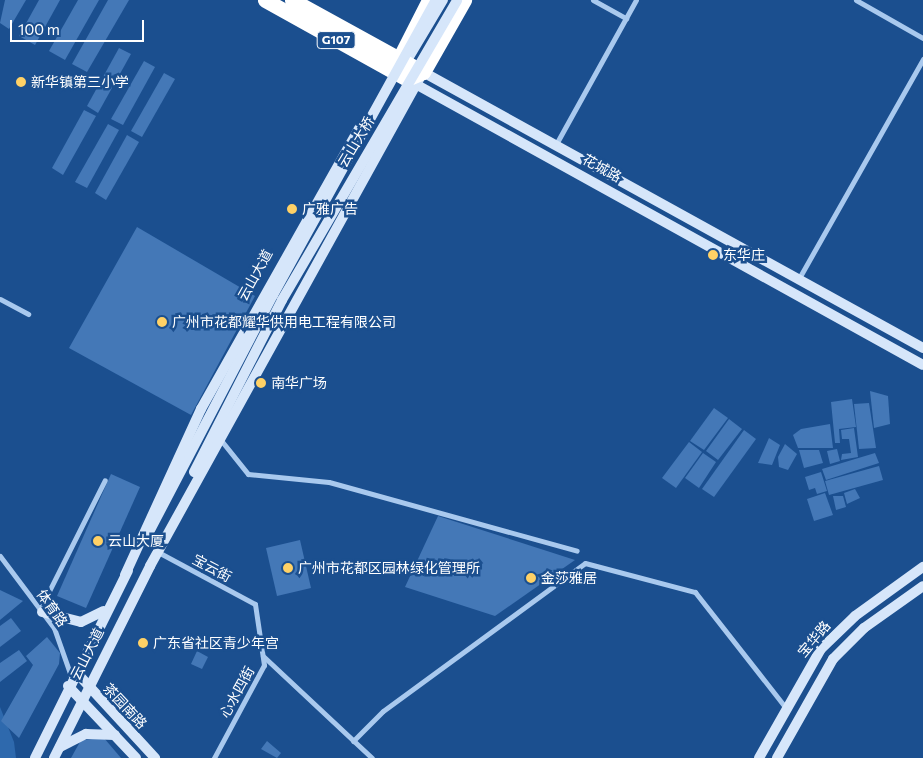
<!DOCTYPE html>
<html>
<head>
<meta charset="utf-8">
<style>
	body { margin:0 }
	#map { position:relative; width:923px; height:758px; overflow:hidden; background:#1b4f8f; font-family:Commissioner,"Noto Sans SC",sans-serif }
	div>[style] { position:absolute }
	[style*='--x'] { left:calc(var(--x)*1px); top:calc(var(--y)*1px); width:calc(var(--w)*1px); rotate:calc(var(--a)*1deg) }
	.green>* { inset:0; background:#2e69ad }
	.building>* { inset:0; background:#4478b7 }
	.street>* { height:5px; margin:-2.5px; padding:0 2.5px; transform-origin:2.5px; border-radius:2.5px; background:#a9c9ee }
	.secondary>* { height:10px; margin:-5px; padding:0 5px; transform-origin:5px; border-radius:5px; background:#d6e6fa }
	.highway>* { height:15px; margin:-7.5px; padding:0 7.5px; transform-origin:7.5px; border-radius:7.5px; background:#fff }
	.secondary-bridge>* { height:10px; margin:-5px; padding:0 5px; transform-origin:5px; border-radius:5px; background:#d6e6fa }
	.dots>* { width:14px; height:14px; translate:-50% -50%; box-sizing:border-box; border:2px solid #1b4f8f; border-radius:50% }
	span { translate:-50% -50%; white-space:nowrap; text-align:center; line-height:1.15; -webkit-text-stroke:5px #1b4f8f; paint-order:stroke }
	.shield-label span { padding:1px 4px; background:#1b4f8f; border:1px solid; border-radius:4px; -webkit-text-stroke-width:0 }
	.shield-label { font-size:12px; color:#fff; font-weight:700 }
	.poi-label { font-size:14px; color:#fff }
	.left { translate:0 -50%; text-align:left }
	.street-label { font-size:14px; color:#fff }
	.scale { position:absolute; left:10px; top:20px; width:134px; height:22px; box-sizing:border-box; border:2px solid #fff; border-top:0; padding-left:6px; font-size:15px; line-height:18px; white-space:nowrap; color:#fff; -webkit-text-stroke:4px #1b4f8f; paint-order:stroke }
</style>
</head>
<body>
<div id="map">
	<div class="green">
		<div style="clip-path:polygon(0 707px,14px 742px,16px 758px,0 758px)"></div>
	</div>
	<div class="building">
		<div style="clip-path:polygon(5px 0,26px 0,9px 29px,0 23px)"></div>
		<div style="clip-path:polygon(39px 0,60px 0,35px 45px,19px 36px)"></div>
		<div style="clip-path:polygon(78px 0,99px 0,65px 60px,49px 51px)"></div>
		<div style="clip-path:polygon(108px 0,129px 0,87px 72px,72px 64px)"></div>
		<div style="clip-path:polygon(119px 48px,131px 54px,98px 113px,87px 106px)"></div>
		<div style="clip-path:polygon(144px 61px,155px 67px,123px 125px,111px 119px)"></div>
		<div style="clip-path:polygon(164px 73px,175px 79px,142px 137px,131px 131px)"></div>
		<div style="clip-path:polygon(84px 110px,96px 116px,63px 175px,52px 168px)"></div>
		<div style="clip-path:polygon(108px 124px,119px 130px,87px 188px,75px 182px)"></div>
		<div style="clip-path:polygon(127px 135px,139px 142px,106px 200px,95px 193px)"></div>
		<div style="clip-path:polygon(137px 227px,255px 296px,191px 415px,69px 348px)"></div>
		<div style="clip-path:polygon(870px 391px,888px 396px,890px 424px,874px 428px)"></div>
		<div style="clip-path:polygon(852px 399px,856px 427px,839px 429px,840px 443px,835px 443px,831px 402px)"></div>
		<div style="clip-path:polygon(869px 403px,876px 448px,859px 449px,854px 404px)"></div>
		<div style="clip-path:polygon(714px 408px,728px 418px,704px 450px,690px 441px)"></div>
		<div style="clip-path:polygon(729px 419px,742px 429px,718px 460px,706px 451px)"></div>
		<div style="clip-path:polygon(830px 424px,833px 448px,798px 448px,793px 435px,801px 429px)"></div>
		<div style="clip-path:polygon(854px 428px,858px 457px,841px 460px,842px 454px,851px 453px,849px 439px,842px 439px,841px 430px)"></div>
		<div style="clip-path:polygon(744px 430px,756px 439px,714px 497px,702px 489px)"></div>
		<div style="clip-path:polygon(769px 438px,780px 445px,772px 465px,758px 463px)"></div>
		<div style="clip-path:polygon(689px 442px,702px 452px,676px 488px,662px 478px)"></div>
		<div style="clip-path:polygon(785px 444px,797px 454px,788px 470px,779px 467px,778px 457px)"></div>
		<div style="clip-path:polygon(837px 449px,840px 461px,830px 464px,827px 451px)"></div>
		<div style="clip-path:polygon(799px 450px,819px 450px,823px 463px,804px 468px)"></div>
		<div style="clip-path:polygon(703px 453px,716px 462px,699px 488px,685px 478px)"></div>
		<div style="clip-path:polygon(875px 453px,879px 463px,826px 480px,822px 469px)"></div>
		<div style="clip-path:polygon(879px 466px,883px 480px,829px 495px,825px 481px)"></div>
		<div style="clip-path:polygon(821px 472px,827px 491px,817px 494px,815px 488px,809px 490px,805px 477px)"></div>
		<div style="clip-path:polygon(111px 474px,140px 487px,86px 608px,57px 596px)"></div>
		<div style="clip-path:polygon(855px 489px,860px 498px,847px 504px,844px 493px)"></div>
		<div style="clip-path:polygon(825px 493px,833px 515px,814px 521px,807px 499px)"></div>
		<div style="clip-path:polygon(833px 496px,843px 496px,846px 507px,836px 510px)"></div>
		<div style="clip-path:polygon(438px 516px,547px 551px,575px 560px,495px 616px,405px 587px)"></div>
		<div style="clip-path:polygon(300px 540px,311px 588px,277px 596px,266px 548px)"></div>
		<div style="clip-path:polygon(0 590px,23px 601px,0 620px)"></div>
		<div style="clip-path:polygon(11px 618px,21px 631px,0 647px,0 626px)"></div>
		<div style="clip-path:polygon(47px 637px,60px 653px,59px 664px,19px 738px,1px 721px,33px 665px,26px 656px)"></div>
		<div style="clip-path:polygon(19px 650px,27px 661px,0 682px,0 663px)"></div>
		<div style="clip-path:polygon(197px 651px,208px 657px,202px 669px,191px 664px)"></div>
		<div style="clip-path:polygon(104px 738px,121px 758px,71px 758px,81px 740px)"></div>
		<div style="clip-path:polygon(267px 741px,281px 753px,277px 758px,261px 749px)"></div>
	</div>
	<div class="street">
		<div style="--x:593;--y:0;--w:38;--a:29"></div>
		<div style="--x:856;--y:0;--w:77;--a:29.6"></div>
		<div style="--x:555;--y:146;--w:167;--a:-61"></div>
		<div style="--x:798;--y:280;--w:254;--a:-60.5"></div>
		<div style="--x:0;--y:299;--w:32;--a:28"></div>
		<div style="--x:220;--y:439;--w:45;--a:51.3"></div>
		<div style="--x:248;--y:474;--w:81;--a:5.6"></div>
		<div style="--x:329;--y:482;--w:257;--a:15.5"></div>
		<div style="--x:158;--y:552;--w:110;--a:28.2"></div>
		<div style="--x:255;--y:604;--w:62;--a:81.6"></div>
		<div style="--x:264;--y:665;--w:106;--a:118.3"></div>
		<div style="--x:0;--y:556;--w:90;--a:53.1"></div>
		<div style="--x:54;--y:628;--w:54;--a:70.6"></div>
		<div style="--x:40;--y:609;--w:144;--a:-63.3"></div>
		<div style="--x:263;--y:656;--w:149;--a:43.1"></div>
		<div style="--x:353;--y:741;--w:42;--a:-45"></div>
		<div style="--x:383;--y:711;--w:250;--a:-36.2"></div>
		<div style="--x:585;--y:563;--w:114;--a:14.8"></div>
		<div style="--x:695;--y:592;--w:147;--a:51.9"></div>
	</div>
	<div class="secondary">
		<div style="--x:403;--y:67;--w:78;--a:-59.2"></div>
		<div style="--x:410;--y:81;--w:586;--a:28.97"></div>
		<div style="--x:194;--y:472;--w:193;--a:-62.9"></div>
		<div style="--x:148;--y:534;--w:270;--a:-62.4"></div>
		<div style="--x:125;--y:575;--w:183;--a:-65.4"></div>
		<div style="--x:201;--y:409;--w:322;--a:-60.6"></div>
		<div style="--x:42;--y:612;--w:40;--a:14.4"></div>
		<div style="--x:81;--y:622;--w:25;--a:-26"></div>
		<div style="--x:76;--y:672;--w:117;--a:47.4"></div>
		<div style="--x:68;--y:686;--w:99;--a:46.6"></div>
		<div style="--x:60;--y:747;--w:29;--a:-27"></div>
		<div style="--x:86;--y:734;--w:29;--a:2"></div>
		<div style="--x:35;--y:758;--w:209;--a:-63.6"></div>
		<div style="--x:54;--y:758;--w:215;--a:-63.4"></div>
		<div style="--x:150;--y:566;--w:564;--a:-61.07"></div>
		<div style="--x:423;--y:72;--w:571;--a:28.9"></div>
		<div style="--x:759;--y:758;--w:125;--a:-60.4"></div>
		<div style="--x:821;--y:649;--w:47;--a:-44.1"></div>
		<div style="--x:855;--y:616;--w:84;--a:-35.8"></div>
		<div style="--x:777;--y:758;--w:114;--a:-60.5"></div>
		<div style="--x:833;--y:659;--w:44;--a:-45"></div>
		<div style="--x:864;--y:628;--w:72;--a:-35.4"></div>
	</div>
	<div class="highway">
		<div style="--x:265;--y:0;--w:162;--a:29.1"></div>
		<div style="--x:407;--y:79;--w:17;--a:-24"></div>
		<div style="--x:423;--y:72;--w:83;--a:-60.3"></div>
		<div style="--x:292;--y:0;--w:149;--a:28.8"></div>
		<div style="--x:395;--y:67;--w:75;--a:-63.1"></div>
	</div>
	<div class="secondary-bridge">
		<div style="--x:273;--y:295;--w:337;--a:-61.1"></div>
		<div style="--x:282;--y:300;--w:347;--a:-59.7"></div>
	</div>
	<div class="dots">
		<div style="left:21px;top:82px;background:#ffd166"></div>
		<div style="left:292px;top:209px;background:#ffd166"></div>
		<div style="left:713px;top:255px;background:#ffd166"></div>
		<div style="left:162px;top:322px;background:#ffd166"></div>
		<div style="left:261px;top:383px;background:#ffd166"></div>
		<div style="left:98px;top:541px;background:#ffd166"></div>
		<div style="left:288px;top:568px;background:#ffd166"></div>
		<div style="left:531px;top:578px;background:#ffd166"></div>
		<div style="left:143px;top:643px;background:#ffd166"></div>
	</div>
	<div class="shield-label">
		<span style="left:336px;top:40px">G107</span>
	</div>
	<div class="poi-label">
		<span class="left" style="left:31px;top:82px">新华镇第三小学</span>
		<span class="left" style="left:302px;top:209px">广雅广告</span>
		<span class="left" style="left:723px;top:255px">东华庄</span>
		<span class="left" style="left:172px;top:322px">广州市花都耀华供用电工程有限公司</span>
		<span class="left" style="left:271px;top:383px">南华广场</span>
		<span class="left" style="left:108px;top:541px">云山大厦</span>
		<span class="left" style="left:298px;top:568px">广州市花都区园林绿化管理所</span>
		<span class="left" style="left:541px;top:578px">金莎雅居</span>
		<span class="left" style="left:153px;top:643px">广东省社区青少年宫</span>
	</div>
	<div class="street-label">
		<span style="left:356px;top:142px;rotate:-59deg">云山大桥</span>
		<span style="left:602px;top:168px;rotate:29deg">花城路</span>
		<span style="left:255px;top:275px;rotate:-61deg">云山大道</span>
		<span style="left:212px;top:568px;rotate:28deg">宝云街</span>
		<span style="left:52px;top:608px;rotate:55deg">体育路</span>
		<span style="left:814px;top:639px;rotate:-50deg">宝华路</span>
		<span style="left:87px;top:654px;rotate:-63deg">云山大道</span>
		<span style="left:237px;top:692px;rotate:-61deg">心水四街</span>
		<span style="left:125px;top:706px;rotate:47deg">茶园南路</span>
	</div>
	<div class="scale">100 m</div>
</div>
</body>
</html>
